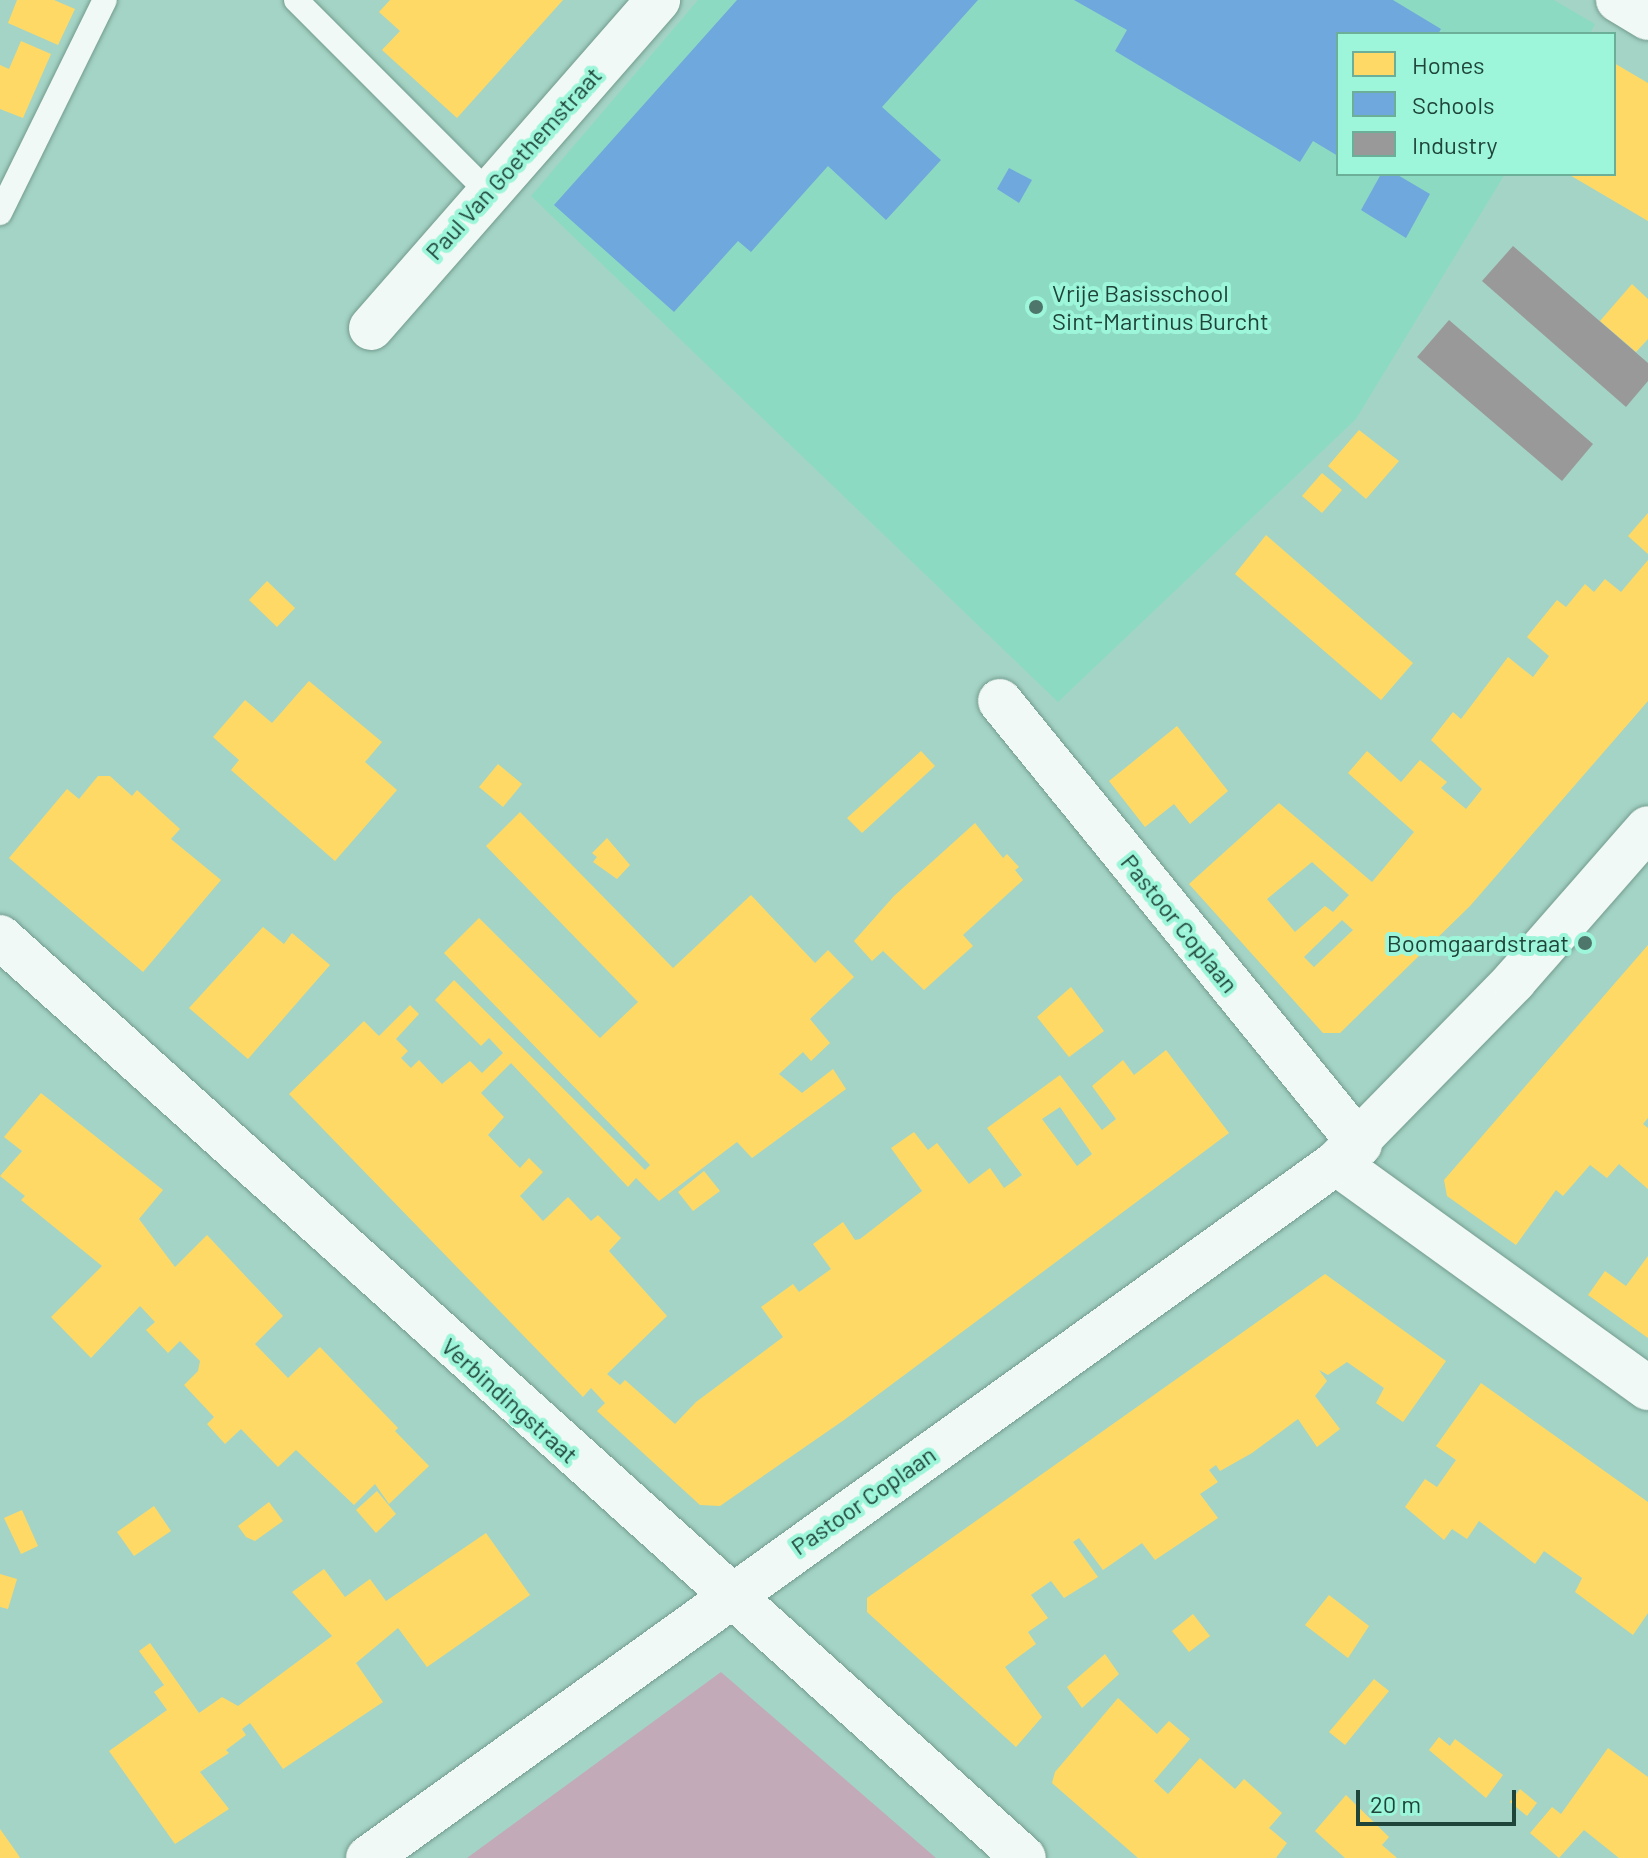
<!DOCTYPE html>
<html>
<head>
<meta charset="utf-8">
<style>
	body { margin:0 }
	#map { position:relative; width:1648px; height:1858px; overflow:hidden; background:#a4d4c5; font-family:Barlow,sans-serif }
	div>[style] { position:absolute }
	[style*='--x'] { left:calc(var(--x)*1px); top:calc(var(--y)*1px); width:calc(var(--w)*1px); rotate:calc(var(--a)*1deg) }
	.built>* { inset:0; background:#8ddac2 }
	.green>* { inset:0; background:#c2aab8 }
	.homes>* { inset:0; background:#ffd966 }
	.schools>* { inset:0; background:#6fa8dc }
	.industry>* { inset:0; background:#999 }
	.roads { filter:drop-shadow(0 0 2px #739b8f) drop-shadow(0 0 2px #739b8f) }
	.service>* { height:24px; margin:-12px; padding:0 12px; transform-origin:12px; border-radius:12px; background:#f1f9f6 }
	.minor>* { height:44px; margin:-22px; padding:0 22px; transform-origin:22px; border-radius:22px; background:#f1f9f6 }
	.tertiary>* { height:44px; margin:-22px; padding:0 22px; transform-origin:22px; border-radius:22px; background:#f1f9f6 }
	.dots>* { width:22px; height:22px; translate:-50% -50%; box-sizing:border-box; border:4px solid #9df6d9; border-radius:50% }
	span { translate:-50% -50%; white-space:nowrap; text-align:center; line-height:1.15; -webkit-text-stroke:8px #9df6d9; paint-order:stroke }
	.street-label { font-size:24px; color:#1f4439 }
	.poi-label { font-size:24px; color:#1f4439 }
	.left { translate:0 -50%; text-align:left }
	.right { translate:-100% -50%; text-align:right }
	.legend { position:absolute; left:1336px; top:32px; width:280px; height:144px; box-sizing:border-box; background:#9df6d9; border:2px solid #6baf99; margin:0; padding:10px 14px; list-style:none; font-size:24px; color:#1f4439 }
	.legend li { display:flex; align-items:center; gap:16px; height:40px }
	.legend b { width:40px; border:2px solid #6baf99 }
	.scale { position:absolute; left:1356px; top:1790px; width:160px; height:36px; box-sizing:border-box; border:4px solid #1f4439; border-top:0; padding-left:10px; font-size:24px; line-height:28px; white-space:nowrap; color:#1f4439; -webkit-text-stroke:6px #9df6d9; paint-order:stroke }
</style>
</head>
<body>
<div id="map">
	<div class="built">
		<div style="clip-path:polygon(698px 0,1554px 0,1595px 24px,1590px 34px,1338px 34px,1338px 174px,1505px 174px,1356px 419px,1058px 702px,531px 196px)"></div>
	</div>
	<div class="green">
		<div style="clip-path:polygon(721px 1672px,936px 1858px,467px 1858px)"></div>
	</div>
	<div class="homes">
		<div style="clip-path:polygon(17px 0,54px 0,75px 9px,58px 45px,8px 23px)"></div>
		<div style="clip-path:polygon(390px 0,563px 0,457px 118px,382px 50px,400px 31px,379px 12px)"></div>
		<div style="clip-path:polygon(21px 41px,51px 54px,23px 118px,0 109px,0 65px,9px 69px)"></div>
		<div style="clip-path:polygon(1614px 63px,1648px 83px,1648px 221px,1568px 174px,1614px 174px)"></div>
		<div style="clip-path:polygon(1632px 284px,1648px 299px,1648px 339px,1636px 352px,1600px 321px)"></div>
		<div style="clip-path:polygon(1359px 430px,1399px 461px,1366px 499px,1328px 466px)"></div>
		<div style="clip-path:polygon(1322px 473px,1342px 490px,1322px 513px,1302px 496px)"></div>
		<div style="clip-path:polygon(1648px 513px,1648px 554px,1628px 536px)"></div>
		<div style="clip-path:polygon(1266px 535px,1413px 663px,1381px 700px,1235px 574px)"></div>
		<div style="clip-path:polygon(evenodd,1648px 560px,1648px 701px,1470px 906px,1340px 1033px,1323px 1033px,1189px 884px,1279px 803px,1372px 882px,1414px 832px,1348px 773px,1367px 751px,1401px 782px,1420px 760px,1447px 782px,1441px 788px,1466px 809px,1482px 789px,1431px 740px,1453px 712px,1461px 719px,1508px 657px,1533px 677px,1549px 656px,1527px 637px,1557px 600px,1566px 607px,1585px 584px,1594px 592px,1605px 579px,1621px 592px,1648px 560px,1312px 862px,1349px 895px,1333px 912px,1325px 906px,1295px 932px,1267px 899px,1312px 862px,1648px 560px,1342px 920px,1353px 930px,1314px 967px,1304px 957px,1342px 920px)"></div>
		<div style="clip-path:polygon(267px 581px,295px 608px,277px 627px,249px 600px)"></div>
		<div style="clip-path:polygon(309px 681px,382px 742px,365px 762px,397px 790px,335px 861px,231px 770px,239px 760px,213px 737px,245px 700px,272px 723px)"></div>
		<div style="clip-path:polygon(1177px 726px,1228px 791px,1190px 824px,1174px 804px,1145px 827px,1109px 781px)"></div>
		<div style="clip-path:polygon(921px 751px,935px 766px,862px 833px,847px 818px)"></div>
		<div style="clip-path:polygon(498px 764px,522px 784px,503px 807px,479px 787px)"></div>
		<div style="clip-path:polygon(98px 776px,110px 776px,132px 796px,137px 790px,180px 829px,171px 839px,221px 880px,143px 972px,9px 858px,67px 789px,79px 799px)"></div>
		<div style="clip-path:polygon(evenodd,520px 812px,673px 968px,751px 895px,815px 963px,828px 950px,854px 977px,810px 1019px,830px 1043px,811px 1061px,803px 1052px,779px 1074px,802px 1093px,833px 1069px,846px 1089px,752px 1158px,737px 1142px,659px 1201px,636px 1178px,628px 1187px,511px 1063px,481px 1093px,504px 1117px,488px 1135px,520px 1168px,529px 1158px,543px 1172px,520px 1196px,543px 1221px,568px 1197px,591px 1221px,598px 1215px,621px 1238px,609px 1251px,667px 1316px,607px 1374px,620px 1385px,625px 1380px,675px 1424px,696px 1402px,783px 1337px,761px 1307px,793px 1284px,799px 1292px,831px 1269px,813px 1244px,843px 1222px,855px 1240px,860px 1239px,922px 1191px,891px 1148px,914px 1132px,928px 1150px,937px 1143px,969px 1184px,990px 1168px,1004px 1188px,1022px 1175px,987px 1128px,1060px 1075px,1102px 1130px,1116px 1119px,1092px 1086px,1123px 1060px,1134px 1075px,1166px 1050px,1229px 1133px,844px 1420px,720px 1506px,700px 1505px,597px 1411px,605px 1403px,591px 1388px,583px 1397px,289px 1094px,364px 1021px,379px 1036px,410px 1005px,419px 1014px,396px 1039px,408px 1051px,401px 1058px,411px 1068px,419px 1060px,442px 1084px,470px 1061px,482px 1073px,503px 1053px,489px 1038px,481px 1046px,435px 1000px,454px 980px,645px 1170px,650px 1165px,444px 953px,479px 918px,600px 1038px,638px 1002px,486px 846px,520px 812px,1060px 1107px,1092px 1154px,1077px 1166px,1042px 1119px,1060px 1107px)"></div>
		<div style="clip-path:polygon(975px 823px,1003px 858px,1007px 854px,1019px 867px,1015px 870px,1023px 880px,963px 935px,973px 946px,924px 990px,883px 951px,872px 961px,854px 941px,894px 896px)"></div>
		<div style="clip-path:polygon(607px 838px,630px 865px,617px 879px,593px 862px,597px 857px,592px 853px)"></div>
		<div style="clip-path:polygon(263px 927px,284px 944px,292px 933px,330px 965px,248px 1059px,189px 1008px)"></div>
		<div style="clip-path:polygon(1648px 945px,1648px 1118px,1643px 1124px,1648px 1128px,1648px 1189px,1619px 1164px,1607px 1178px,1590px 1165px,1563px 1196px,1556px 1190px,1516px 1245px,1447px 1196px,1444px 1180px)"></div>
		<div style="clip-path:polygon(1071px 987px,1104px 1031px,1069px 1057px,1037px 1017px)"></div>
		<div style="clip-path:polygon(41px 1093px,163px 1190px,139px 1219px,175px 1267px,207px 1235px,283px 1316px,255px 1344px,288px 1378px,320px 1347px,398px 1428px,395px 1431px,429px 1466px,389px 1504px,375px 1484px,354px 1505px,296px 1450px,278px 1467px,241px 1429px,225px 1444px,207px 1424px,214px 1417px,184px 1385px,198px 1371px,200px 1361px,180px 1341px,168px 1353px,146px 1330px,155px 1322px,140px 1306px,91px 1358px,51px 1317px,102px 1266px,21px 1200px,25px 1196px,0 1176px,22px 1151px,4px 1137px)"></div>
		<div style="clip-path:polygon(704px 1171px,720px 1191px,693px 1211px,678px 1192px)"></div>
		<div style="clip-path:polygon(1648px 1256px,1648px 1338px,1588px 1295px,1605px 1271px,1626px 1286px)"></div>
		<div style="clip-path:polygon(1325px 1274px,1446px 1361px,1403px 1422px,1376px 1403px,1384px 1388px,1347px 1362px,1328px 1375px,1319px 1370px,1327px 1381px,1315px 1396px,1340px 1429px,1317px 1447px,1298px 1419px,1252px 1453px,1220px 1471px,1216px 1465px,1209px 1470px,1218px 1482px,1200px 1494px,1218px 1518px,1155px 1560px,1142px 1543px,1103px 1570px,1079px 1538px,1073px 1542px,1098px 1577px,1064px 1598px,1051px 1581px,1031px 1595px,1048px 1618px,1028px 1632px,1036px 1644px,1005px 1667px,1042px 1717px,1016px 1747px,867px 1612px,867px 1598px)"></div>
		<div style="clip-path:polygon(1481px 1383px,1648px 1502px,1648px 1613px,1633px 1635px,1575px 1592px,1582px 1578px,1544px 1551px,1535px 1564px,1479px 1521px,1467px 1539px,1452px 1529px,1444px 1540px,1405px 1507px,1425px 1479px,1437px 1487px,1456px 1460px,1436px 1446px)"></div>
		<div style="clip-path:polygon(377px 1491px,396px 1514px,376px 1533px,356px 1510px)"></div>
		<div style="clip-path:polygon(269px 1502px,283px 1521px,255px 1541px,246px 1537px,238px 1526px)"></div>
		<div style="clip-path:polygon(154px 1506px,171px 1531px,134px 1556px,117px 1532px)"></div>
		<div style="clip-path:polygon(22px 1510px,38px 1546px,21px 1554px,4px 1518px)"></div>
		<div style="clip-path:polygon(486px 1533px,530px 1595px,427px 1667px,398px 1628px,356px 1663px,383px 1702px,283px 1769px,250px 1723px,242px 1729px,246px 1735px,226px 1750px,229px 1753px,200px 1772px,229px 1809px,175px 1844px,109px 1751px,167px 1710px,154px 1692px,164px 1685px,139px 1651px,150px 1643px,199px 1713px,222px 1697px,238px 1706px,332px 1636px,292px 1592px,324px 1569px,345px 1597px,370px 1579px,386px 1601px)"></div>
		<div style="clip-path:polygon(0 1574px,17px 1579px,8px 1609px,0 1607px)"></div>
		<div style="clip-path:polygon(1329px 1595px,1369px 1626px,1348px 1658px,1305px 1625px)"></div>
		<div style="clip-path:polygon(1193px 1614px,1210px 1636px,1189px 1652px,1172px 1631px)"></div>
		<div style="clip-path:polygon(1105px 1654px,1119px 1674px,1082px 1708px,1067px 1687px)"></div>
		<div style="clip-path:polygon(1374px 1679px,1389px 1691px,1345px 1745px,1329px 1732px)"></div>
		<div style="clip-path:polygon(1118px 1698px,1157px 1734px,1169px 1721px,1190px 1739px,1154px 1781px,1168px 1794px,1200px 1758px,1235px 1789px,1244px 1779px,1282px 1813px,1269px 1828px,1287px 1843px,1276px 1858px,1138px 1858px,1052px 1783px,1055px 1772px)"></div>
		<div style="clip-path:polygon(1439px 1737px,1450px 1746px,1455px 1739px,1503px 1775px,1486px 1798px,1429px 1750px)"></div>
		<div style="clip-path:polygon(1608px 1748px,1648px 1777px,1648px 1858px,1619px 1858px,1584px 1830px,1559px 1858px,1530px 1833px,1552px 1807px,1561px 1814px)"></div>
		<div style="clip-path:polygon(1520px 1789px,1537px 1803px,1527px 1816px,1510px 1802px)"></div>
		<div style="clip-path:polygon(1346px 1795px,1389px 1837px,1382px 1845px,1397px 1858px,1345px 1858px,1315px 1831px)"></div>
		<div style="clip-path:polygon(0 1829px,17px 1853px,20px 1858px,0 1858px)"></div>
	</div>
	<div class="schools">
		<div style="clip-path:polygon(737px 0,978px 0,882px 107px,941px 160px,886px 220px,828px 166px,751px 252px,738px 241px,674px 312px,554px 205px)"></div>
		<div style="clip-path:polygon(1074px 0,1393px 0,1441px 29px,1438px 34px,1338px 34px,1338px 156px,1313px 141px,1300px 162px,1115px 51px,1127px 30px)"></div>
		<div style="clip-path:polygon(1009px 168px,1032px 180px,1019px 203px,997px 189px)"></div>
		<div style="clip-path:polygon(1381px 174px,1396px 174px,1430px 194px,1406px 238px,1361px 210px)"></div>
	</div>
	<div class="industry">
		<div style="clip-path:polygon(1513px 246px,1648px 363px,1648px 381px,1626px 407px,1482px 281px)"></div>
		<div style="clip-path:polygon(1449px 320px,1593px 444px,1562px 481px,1417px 357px)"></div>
	</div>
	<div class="roads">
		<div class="service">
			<div style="--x:296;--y:0;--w:270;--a:45"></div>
			<div style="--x:0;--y:213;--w:237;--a:-63.8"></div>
		</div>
		<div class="minor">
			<div style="--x:1618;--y:0;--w:35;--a:31"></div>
			<div style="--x:371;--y:328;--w:436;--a:-48.8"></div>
			<div style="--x:1000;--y:701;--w:571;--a:50.9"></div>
			<div style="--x:0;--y:937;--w:1377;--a:41.97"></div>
			<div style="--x:1336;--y:1163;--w:385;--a:35.8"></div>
		</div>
		<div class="tertiary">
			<div style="--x:368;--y:1858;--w:1192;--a:-35.68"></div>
			<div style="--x:1336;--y:1163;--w:255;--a:-45.6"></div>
			<div style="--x:1514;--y:981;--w:203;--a:-48.8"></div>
		</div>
	</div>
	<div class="dots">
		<div style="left:1036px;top:307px;background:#4e766a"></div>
		<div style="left:1585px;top:943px;background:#4e766a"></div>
	</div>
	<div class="street-label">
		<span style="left:513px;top:163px;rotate:-48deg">Paul Van Goethemstraat</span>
		<span style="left:1180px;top:923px;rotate:51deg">Pastoor Coplaan</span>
		<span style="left:510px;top:1400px;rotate:42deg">Verbindingstraat</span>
		<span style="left:863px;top:1500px;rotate:-35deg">Pastoor Coplaan</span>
	</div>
	<div class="poi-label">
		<span class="left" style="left:1052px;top:307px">Vrije Basisschool<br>Sint-Martinus Burcht</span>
		<span class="right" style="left:1569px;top:943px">Boomgaardstraat</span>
	</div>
	<ul class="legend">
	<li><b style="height:22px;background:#ffd966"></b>Homes</li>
	<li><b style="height:22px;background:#6fa8dc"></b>Schools</li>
	<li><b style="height:22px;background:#999"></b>Industry</li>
	</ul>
	<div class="scale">20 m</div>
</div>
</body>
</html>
